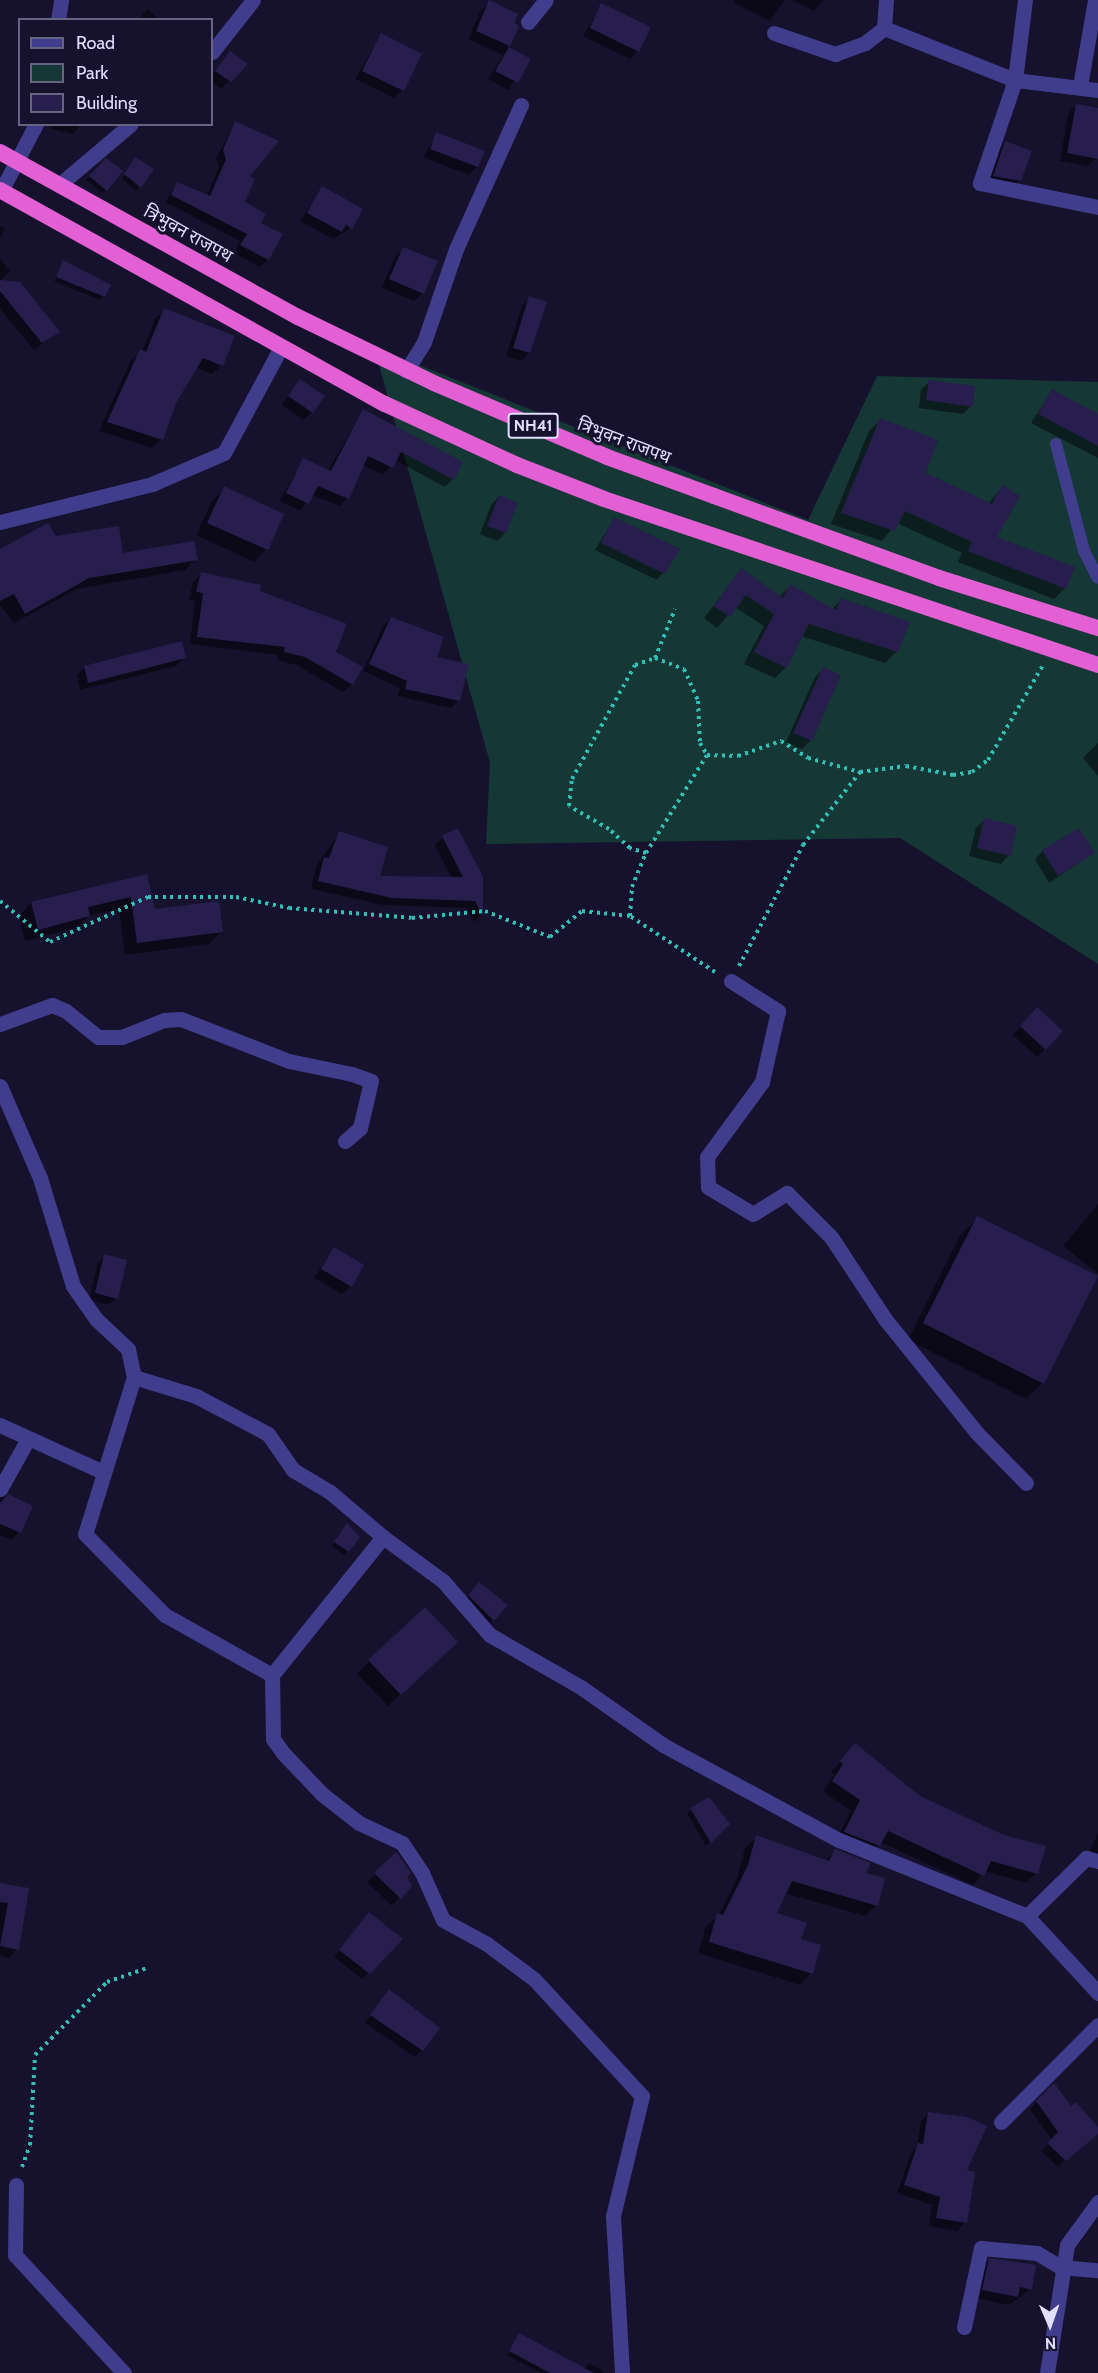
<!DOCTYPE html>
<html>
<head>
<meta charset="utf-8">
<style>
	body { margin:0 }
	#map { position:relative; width:1098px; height:2373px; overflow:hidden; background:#16122d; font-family:Cabin,"Noto Sans Devanagari",sans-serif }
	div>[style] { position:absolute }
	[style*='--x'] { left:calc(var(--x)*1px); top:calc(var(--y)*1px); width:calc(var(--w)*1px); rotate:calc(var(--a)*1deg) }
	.green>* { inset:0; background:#153735 }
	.shadow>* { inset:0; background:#0007 }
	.building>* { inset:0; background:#271e4e }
	.path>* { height:4px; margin-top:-2px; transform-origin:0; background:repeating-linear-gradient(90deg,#31bfb6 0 3px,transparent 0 7.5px) }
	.service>* { height:12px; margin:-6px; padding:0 6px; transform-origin:6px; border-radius:6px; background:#3f3d8c }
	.minor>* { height:15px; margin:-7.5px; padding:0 7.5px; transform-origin:7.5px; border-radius:7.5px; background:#3f3d8c }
	.trunk>* { height:16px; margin:-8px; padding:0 8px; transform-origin:8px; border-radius:8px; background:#e25fd4 }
	span { translate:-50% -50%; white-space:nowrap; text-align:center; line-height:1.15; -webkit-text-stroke:6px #16122d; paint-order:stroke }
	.shield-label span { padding:2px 4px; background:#16122d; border:2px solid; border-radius:4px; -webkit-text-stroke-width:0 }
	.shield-label { font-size:16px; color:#e1deff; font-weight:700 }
	.street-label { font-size:18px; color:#e1deff }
	.legend { position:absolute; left:18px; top:18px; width:195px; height:108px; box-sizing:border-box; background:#16122d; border:2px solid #676481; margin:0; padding:8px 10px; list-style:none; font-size:18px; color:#e1deff }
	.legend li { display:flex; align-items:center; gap:12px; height:30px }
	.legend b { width:30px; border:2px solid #676481 }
	.north { position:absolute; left:1020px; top:2295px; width:60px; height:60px; -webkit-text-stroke:4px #16122d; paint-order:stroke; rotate:178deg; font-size:16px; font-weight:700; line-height:24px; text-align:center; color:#e1deff }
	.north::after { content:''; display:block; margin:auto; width:21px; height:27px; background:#e1deff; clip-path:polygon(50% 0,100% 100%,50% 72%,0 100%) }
</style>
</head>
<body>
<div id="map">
	<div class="green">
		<div style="clip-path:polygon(374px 347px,808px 520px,877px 376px,1098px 382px,1098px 964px,900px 838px,486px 844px,490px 763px)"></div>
	</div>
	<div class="shadow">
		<div style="clip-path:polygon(735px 0,785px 0,770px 21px,734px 3px)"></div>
		<div style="clip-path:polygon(792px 0,824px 0,814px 11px)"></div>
		<div style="clip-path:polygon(490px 2px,512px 23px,507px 47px,529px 60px,508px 90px,488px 79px,503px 55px,468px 39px,481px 10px)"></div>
		<div style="clip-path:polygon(602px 5px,638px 51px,630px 59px,583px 36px)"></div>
		<div style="clip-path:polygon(148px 9px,159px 20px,138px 20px)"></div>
		<div style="clip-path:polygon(381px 35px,402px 90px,394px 98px,355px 79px)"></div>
		<div style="clip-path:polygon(230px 53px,245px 64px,221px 89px,212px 82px,212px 74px)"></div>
		<div style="clip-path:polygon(1076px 105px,1098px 109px,1096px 158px,1088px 166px,1060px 161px,1068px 114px)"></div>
		<div style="clip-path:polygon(235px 123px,247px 177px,243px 203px,259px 223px,268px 259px,260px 267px,234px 253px,240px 241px,165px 202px,177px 184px,207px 196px,219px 167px,216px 158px)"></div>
		<div style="clip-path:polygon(52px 124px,81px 124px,73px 134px,51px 129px)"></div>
		<div style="clip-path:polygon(437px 134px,477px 167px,469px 175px,423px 157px)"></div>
		<div style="clip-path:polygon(1006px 142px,1019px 180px,1011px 189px,986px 184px,997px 150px)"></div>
		<div style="clip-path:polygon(106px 160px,106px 190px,102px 193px,86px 180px)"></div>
		<div style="clip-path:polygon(132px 163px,152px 170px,136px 191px,122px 179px)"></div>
		<div style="clip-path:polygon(323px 188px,351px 228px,333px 239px,300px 221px)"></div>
		<div style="clip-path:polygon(0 226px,5px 228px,0 238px)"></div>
		<div style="clip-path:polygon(404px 249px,423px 293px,414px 301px,382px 288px,395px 257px)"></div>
		<div style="clip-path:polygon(0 259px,10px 271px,0 281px)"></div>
		<div style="clip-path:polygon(64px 262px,104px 296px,100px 300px,54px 281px)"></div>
		<div style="clip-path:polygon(0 282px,58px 332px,34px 350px,0 309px)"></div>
		<div style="clip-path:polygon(530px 298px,529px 353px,521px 361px,506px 356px,522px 306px)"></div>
		<div style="clip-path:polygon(165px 310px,222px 365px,212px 374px,195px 367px,175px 402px,162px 439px,152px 448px,99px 431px,131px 360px,142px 352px,155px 319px)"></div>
		<div style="clip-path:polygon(300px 381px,312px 412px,304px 420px,281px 405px)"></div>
		<div style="clip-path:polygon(929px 382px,971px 406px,963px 414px,919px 408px,921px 390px)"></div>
		<div style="clip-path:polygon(1052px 391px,1098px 415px,1098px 458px,1031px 423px)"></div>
		<div style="clip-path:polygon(363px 410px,453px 479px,445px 487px,395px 460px,383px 475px,362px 465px,347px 498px,340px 506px,312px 495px,300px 511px,279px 501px,304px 459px,328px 471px)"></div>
		<div style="clip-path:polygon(880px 420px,924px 474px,988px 504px,1002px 487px,995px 537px,1065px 588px,1054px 599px,958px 562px,962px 553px,897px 523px,882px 541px,831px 524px,869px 431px)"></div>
		<div style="clip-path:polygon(225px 488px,282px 515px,266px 549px,254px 562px,196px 535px,212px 501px)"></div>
		<div style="clip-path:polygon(499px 496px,505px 533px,497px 541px,480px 534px,491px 505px)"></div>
		<div style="clip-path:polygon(614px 519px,663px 573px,657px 580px,595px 550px)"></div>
		<div style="clip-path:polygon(55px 538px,122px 555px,196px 559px,185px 570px,77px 589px,14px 623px,0 605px,0 551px)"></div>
		<div style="clip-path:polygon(741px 570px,779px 597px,791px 585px,832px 609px,841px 600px,897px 651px,885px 663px,801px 636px,786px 667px,775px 678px,744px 664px,764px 626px,735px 607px,717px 628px,704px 618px)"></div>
		<div style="clip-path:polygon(201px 574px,258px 592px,334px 653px,352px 684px,343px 692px,296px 665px,277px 660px,278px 655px,190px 644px,195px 601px,189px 600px,193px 582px)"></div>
		<div style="clip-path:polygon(391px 619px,435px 658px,459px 700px,451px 708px,398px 696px,400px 688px,363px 671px,383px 626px)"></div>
		<div style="clip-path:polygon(184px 658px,176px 666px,80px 690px,77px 675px,85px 667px)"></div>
		<div style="clip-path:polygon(823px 669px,839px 676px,810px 741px,802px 749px,786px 742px,815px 677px)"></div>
		<div style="clip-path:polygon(1098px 743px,1098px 776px,1083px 758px)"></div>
		<div style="clip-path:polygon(984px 820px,1009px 855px,1001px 864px,969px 856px,976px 828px)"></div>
		<div style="clip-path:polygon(339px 833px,378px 877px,452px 879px,435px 845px,443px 837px,481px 879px,481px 915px,474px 922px,467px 908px,383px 905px,311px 889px,316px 867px)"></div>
		<div style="clip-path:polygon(1043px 851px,1093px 853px,1049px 883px,1035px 859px)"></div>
		<div style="clip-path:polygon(145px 875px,154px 911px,222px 931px,209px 944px,125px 955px,119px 909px,89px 916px,76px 928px,25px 941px,19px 916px,31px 903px)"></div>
		<div style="clip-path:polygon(1029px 1017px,1045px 1049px,1037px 1057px,1013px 1035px)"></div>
		<div style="clip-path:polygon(1098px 1204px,1098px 1274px,1063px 1246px)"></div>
		<div style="clip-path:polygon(978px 1218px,1043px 1383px,1026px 1399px,908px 1340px,961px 1234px)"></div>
		<div style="clip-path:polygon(334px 1249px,351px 1286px,342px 1294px,314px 1278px)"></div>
		<div style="clip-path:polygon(105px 1256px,116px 1298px,109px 1305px,89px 1300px,98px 1263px)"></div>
		<div style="clip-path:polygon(8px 1496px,20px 1532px,12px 1540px,0 1535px,0 1498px)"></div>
		<div style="clip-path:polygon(344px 1529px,348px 1551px,344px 1555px,332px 1546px)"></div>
		<div style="clip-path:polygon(471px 1592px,493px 1620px,485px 1628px,461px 1604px)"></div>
		<div style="clip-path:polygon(443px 1654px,388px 1706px,357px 1674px,369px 1661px)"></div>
		<div style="clip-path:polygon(855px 1745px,919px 1797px,1036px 1873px,1026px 1883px,985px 1871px,973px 1885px,880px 1842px,869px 1855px,835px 1842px,851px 1811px,823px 1792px,834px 1774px,831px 1772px)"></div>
		<div style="clip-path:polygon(709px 1798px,728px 1823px,706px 1846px,687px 1813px)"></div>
		<div style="clip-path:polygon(1098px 1833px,1098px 1856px,1089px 1852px)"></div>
		<div style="clip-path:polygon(757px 1837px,825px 1861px,836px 1851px,864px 1874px,877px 1905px,865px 1916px,784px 1893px,774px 1913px,799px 1940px,820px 1946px,811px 1973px,800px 1985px,698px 1953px,706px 1926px,719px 1915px,737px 1878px,745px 1848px)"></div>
		<div style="clip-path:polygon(375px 1874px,405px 1877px,410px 1886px,392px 1906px,367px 1882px)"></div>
		<div style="clip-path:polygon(0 1884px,27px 1889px,17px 1949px,9px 1958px,0 1956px)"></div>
		<div style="clip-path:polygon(363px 1920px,401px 1939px,362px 1979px,334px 1957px)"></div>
		<div style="clip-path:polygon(389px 1991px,422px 2050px,415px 2057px,365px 2023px)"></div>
		<div style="clip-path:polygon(1054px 2085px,1071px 2108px,1098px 2129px,1058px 2167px,1041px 2151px,1052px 2140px,1030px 2109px)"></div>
		<div style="clip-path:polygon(929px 2113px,964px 2172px,965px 2223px,957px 2231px,929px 2226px,932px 2205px,897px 2193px,911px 2153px,917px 2147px,921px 2121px)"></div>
		<div style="clip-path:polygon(989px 2260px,1030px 2289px,1009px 2305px,975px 2298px,981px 2268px)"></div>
		<div style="clip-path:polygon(519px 2335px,556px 2373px,541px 2373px,507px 2355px)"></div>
		<div style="clip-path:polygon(589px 2363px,604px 2371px,602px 2373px,582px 2373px)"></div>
	</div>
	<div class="building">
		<div style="clip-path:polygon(489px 0,518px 14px,514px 23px,519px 26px,510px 46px,476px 31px)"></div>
		<div style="clip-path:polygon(601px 3px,651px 27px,639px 52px,590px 28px)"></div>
		<div style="clip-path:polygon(381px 33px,422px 54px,404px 91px,362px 71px)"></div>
		<div style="clip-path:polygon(509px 47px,531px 59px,518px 83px,495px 71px)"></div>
		<div style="clip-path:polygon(230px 51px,248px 64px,231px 82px,215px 71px)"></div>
		<div style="clip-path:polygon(1076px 104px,1098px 108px,1098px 159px,1067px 153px)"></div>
		<div style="clip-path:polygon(235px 121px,279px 141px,250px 176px,255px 179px,245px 202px,266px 214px,261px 223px,283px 234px,269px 260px,240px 245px,247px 234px,171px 195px,177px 182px,210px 196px,226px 159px,223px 150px)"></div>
		<div style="clip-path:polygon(436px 132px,485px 151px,478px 167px,430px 149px)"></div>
		<div style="clip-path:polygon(1005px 141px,1032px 151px,1021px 181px,993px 176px)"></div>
		<div style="clip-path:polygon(135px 157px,154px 169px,141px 188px,124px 174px)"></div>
		<div style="clip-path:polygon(106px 158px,123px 171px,107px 191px,89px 176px)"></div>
		<div style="clip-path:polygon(322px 186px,363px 209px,352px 229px,346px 225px,342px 232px,307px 213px)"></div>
		<div style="clip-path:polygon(403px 247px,438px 261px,424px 294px,389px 279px)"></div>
		<div style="clip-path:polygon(63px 260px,111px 285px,105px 297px,56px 277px)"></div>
		<div style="clip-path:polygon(0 280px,20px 282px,60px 332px,42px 343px,0 291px)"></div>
		<div style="clip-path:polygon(529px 296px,547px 302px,530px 353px,513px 348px)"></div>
		<div style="clip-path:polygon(164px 308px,235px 336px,223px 366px,203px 358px,176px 403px,163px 440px,107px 422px,140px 349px,146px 352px)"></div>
		<div style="clip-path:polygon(300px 379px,325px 396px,313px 413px,288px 396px)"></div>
		<div style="clip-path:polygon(929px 380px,975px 386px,973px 407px,926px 400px)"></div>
		<div style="clip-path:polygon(1052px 389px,1098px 414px,1098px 446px,1038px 414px)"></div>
		<div style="clip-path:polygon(363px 409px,463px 462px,454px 480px,401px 452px,393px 468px,368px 456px,349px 499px,318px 486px,309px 504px,286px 493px,303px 458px,331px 471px)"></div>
		<div style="clip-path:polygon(880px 418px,938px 440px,926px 473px,992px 504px,1002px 485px,1020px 496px,997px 537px,1075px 567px,1066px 589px,968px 551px,972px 542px,905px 511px,895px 531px,841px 513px)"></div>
		<div style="clip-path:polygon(224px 486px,284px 514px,268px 550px,207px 523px)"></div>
		<div style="clip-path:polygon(499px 495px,518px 503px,506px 533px,487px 526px)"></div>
		<div style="clip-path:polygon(614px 517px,680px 549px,665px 574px,601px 543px)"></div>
		<div style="clip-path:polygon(48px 523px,56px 536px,119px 526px,123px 553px,194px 541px,198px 560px,89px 578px,25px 614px,14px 594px,0 601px,0 549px)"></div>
		<div style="clip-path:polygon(741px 568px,783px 598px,790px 584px,836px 610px,841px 598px,910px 622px,898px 652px,809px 624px,787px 668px,754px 652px,774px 614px,746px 595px,730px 617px,714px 606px)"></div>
		<div style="clip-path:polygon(201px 572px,261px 585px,260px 591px,347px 624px,336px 652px,363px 667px,353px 685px,305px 657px,284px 652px,285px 647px,197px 637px,203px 593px,196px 592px)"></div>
		<div style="clip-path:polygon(391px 617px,444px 637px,437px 657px,469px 664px,460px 701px,405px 689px,407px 681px,369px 664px)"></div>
		<div style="clip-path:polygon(182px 641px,186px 658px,88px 683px,84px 666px)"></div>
		<div style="clip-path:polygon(823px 667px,841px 675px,812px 741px,793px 733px)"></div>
		<div style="clip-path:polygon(984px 818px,1017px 826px,1011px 856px,977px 848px)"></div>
		<div style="clip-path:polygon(458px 828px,483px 877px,483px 916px,475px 901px,392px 898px,318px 881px,324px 857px,329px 858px,339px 831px,388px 847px,380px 876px,463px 877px,442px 836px)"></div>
		<div style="clip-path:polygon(1079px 828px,1095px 853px,1058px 876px,1042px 850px)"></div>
		<div style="clip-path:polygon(147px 874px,155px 909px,219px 901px,223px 932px,137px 943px,131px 897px,88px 907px,90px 916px,38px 930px,31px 902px)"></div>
		<div style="clip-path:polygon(1037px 1007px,1063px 1031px,1046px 1050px,1020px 1026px)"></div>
		<div style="clip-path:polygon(977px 1216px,1098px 1276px,1044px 1384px,923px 1323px)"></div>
		<div style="clip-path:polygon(334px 1247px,364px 1265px,352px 1287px,321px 1269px)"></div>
		<div style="clip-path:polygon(104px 1254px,127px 1260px,118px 1299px,95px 1293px)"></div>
		<div style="clip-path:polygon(8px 1494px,33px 1506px,21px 1533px,0 1524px,0 1503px)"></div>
		<div style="clip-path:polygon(347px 1523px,360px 1537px,349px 1552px,334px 1542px)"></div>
		<div style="clip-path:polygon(479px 1582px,508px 1605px,494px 1621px,468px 1595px)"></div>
		<div style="clip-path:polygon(425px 1607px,458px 1642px,401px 1695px,368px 1660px)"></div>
		<div style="clip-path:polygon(855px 1743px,920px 1796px,1004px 1835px,1046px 1846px,1038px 1874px,991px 1861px,984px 1876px,888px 1831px,880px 1846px,844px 1832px,860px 1800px,832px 1781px,843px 1764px,840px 1761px)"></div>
		<div style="clip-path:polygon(709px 1797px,730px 1824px,711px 1843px,690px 1808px)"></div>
		<div style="clip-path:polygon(756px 1835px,829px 1861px,835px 1849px,871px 1863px,866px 1873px,885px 1878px,878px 1906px,792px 1881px,777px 1913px,807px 1923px,801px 1939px,821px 1945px,813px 1974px,709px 1942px,717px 1913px,723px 1915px,748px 1865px)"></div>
		<div style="clip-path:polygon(396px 1852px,411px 1873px,407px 1877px,412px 1886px,401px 1899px,374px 1873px)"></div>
		<div style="clip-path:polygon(0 1883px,29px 1888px,19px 1950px,0 1946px,8px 1903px,0 1902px)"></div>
		<div style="clip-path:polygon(369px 1912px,403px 1939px,370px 1974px,339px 1950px)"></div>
		<div style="clip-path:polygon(389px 1989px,440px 2028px,423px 2051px,370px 2015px)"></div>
		<div style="clip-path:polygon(1054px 2083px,1071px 2106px,1076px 2102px,1098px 2127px,1098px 2134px,1066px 2161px,1047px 2143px,1058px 2132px,1036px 2101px)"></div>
		<div style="clip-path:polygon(928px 2112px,967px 2117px,987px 2126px,967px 2170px,975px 2172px,967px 2223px,936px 2218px,940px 2197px,904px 2185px,918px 2143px,923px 2144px)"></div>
		<div style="clip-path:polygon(989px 2258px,1036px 2265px,1032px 2290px,1020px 2287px,1018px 2297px,982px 2290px)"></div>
		<div style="clip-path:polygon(519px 2333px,594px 2373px,550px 2373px,509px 2351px)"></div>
	</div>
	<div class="path">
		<div style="--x:655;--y:658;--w:53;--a:-67.8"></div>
		<div style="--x:646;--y:853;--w:115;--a:-58.1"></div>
		<div style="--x:0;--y:901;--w:65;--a:39.4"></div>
		<div style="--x:50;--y:942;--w:108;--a:-24.7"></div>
		<div style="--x:148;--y:897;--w:88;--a:0"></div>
		<div style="--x:236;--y:897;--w:54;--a:11.7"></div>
		<div style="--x:289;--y:908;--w:123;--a:4.6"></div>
		<div style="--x:412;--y:918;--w:73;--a:-5.5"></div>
		<div style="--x:485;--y:911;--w:70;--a:21.8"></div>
		<div style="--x:550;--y:937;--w:41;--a:-39.1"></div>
		<div style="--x:582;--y:911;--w:48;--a:5.9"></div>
		<div style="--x:739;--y:966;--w:137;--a:-62.1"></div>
		<div style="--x:803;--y:845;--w:93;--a:-52"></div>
		<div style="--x:715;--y:972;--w:102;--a:-146.6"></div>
		<div style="--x:630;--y:916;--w:29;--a:-86"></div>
		<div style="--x:632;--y:887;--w:37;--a:-68"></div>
		<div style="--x:646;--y:853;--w:17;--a:-163"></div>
		<div style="--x:630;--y:848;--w:28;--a:-138"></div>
		<div style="--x:609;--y:829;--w:46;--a:-150.1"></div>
		<div style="--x:569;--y:806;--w:27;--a:-84"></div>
		<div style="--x:572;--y:779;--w:130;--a:-61.1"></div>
		<div style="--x:635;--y:665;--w:21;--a:-19"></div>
		<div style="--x:655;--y:658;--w:31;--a:21"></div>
		<div style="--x:684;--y:669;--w:35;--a:66"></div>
		<div style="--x:698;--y:701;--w:42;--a:87.3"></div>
		<div style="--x:700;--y:743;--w:14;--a:60"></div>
		<div style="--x:707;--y:755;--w:31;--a:2"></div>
		<div style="--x:738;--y:756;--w:46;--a:-19.2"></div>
		<div style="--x:781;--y:741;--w:32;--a:32"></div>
		<div style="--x:808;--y:758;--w:54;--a:15.1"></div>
		<div style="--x:860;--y:772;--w:46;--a:-7.4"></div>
		<div style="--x:906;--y:766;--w:48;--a:10.8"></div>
		<div style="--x:953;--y:775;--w:19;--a:-9"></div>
		<div style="--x:972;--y:772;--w:20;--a:-37"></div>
		<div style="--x:988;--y:760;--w:110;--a:-59.9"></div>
		<div style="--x:22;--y:2167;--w:23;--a:-70"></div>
		<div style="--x:30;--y:2145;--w:90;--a:-86.8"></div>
		<div style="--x:35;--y:2055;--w:103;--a:-45.4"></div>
		<div style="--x:107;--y:1982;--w:42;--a:-19.3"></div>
	</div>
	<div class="service">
		<div style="--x:1056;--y:444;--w:111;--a:75.3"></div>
		<div style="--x:1084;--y:551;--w:30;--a:63"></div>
	</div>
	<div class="minor">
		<div style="--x:886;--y:0;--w:28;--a:94"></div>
		<div style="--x:884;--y:28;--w:141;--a:21.7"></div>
		<div style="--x:1015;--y:80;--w:81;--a:-82.9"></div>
		<div style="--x:58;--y:20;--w:20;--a:-81"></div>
		<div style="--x:528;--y:22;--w:28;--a:-51"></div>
		<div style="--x:774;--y:33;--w:65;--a:19"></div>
		<div style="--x:835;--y:54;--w:32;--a:-20"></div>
		<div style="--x:865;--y:43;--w:24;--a:-38"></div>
		<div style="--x:212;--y:52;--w:66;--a:-51.7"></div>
		<div style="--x:1080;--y:86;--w:87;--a:-80.1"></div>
		<div style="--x:1098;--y:90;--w:84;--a:-173.1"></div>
		<div style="--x:1015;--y:80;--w:109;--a:108.8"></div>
		<div style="--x:980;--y:183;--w:120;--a:11.5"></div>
		<div style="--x:59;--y:185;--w:94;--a:-40.3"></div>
		<div style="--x:1;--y:191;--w:76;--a:-62.4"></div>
		<div style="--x:406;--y:371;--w:34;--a:-58"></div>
		<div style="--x:424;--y:342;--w:98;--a:-71"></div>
		<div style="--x:456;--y:249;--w:158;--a:-65.7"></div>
		<div style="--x:0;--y:522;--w:157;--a:-14"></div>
		<div style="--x:152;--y:484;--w:78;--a:-23.3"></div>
		<div style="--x:224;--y:453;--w:120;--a:-61.7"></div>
		<div style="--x:731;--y:981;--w:56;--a:32.6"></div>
		<div style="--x:778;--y:1011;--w:73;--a:102.7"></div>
		<div style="--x:762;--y:1082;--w:93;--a:126.3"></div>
		<div style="--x:707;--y:1157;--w:30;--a:88"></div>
		<div style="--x:708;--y:1187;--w:52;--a:31"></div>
		<div style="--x:753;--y:1214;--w:40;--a:-32"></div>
		<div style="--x:787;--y:1193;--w:62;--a:45"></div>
		<div style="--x:831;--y:1237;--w:98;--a:56.6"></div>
		<div style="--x:885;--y:1319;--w:146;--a:51.1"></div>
		<div style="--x:977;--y:1433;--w:70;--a:45.6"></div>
		<div style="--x:0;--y:1024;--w:55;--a:-20.1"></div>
		<div style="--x:52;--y:1005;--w:15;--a:23"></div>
		<div style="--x:66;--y:1011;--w:41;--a:39.1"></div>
		<div style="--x:98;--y:1037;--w:24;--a:0"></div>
		<div style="--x:122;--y:1037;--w:45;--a:-22"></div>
		<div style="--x:164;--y:1020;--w:17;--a:-3"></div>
		<div style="--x:181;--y:1019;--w:116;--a:21.3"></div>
		<div style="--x:289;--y:1061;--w:64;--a:11.7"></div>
		<div style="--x:352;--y:1074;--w:20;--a:20"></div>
		<div style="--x:371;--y:1081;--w:48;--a:103.2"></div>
		<div style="--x:360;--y:1128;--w:20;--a:139"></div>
		<div style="--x:0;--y:1086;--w:100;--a:66.5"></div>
		<div style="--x:40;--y:1178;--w:113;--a:73"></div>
		<div style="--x:73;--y:1286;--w:40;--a:55.1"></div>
		<div style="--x:96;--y:1319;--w:44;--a:43.2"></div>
		<div style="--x:128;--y:1349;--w:29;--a:78"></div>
		<div style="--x:134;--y:1377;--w:164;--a:107.3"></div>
		<div style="--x:85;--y:1534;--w:114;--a:45.4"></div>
		<div style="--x:165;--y:1615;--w:123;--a:29.3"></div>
		<div style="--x:272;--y:1675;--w:64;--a:89.1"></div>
		<div style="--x:273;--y:1739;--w:17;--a:54"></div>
		<div style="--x:283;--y:1753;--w:57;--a:46.4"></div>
		<div style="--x:322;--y:1794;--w:47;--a:38.1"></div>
		<div style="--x:359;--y:1823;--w:47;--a:24.9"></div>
		<div style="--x:402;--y:1843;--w:36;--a:56"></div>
		<div style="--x:422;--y:1873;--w:51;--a:65.9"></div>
		<div style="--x:443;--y:1920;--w:50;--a:28.6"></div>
		<div style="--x:487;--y:1944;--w:59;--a:36.7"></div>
		<div style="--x:534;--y:1979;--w:159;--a:47.3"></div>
		<div style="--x:642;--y:2096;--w:123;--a:103.6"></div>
		<div style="--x:613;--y:2216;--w:157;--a:86.7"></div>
		<div style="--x:134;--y:1377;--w:65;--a:17"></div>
		<div style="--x:196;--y:1396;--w:81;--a:27.8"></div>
		<div style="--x:268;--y:1434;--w:44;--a:55.2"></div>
		<div style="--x:293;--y:1470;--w:43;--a:30.7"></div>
		<div style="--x:330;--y:1492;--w:70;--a:40.3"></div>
		<div style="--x:0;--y:1425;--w:113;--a:24.5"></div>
		<div style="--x:0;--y:1489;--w:57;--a:-60.8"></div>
		<div style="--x:272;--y:1675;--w:177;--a:-51.2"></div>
		<div style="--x:383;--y:1537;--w:74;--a:36.3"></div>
		<div style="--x:443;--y:1581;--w:72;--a:49"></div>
		<div style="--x:490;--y:1635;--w:106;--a:29.9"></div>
		<div style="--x:582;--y:1688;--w:99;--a:35.1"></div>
		<div style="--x:663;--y:1745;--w:200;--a:28.4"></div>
		<div style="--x:839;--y:1840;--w:203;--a:22"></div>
		<div style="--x:1027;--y:1916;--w:105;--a:47.3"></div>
		<div style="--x:1027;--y:1916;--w:83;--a:-44.5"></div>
		<div style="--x:1086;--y:1858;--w:12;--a:14"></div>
		<div style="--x:1001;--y:2122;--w:137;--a:-45"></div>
		<div style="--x:16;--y:2185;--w:70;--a:90.8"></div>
		<div style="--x:15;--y:2255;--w:161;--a:47.3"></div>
		<div style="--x:964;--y:2327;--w:81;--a:-77.9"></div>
		<div style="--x:981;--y:2248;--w:56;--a:5.1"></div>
		<div style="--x:1037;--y:2253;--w:27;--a:31"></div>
		<div style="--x:1060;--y:2267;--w:38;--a:5"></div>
		<div style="--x:1047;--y:2373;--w:130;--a:-81.1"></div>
		<div style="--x:1067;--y:2245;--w:53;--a:-54.2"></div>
	</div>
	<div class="trunk">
		<div style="--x:0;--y:152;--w:341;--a:29"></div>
		<div style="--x:298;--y:317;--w:153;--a:25.9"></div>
		<div style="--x:436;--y:384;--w:186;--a:23.1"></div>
		<div style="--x:607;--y:457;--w:114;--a:20"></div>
		<div style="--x:714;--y:496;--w:239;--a:20"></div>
		<div style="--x:939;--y:578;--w:167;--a:17.5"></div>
		<div style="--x:0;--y:190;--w:440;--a:29.1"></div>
		<div style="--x:385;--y:404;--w:145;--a:24.8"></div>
		<div style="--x:517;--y:465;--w:93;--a:21.3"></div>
		<div style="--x:604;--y:499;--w:521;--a:18.57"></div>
	</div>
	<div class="shield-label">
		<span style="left:533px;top:426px">NH41</span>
	</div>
	<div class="street-label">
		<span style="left:188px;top:234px;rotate:29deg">त्रिभुवन राजपथ</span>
		<span style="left:624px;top:441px;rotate:21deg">त्रिभुवन राजपथ</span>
	</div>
	<ul class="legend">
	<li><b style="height:8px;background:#3f3d8c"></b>Road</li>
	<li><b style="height:16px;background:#153735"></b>Park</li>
	<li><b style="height:16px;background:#271e4e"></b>Building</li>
	</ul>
	<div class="north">N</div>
</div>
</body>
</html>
